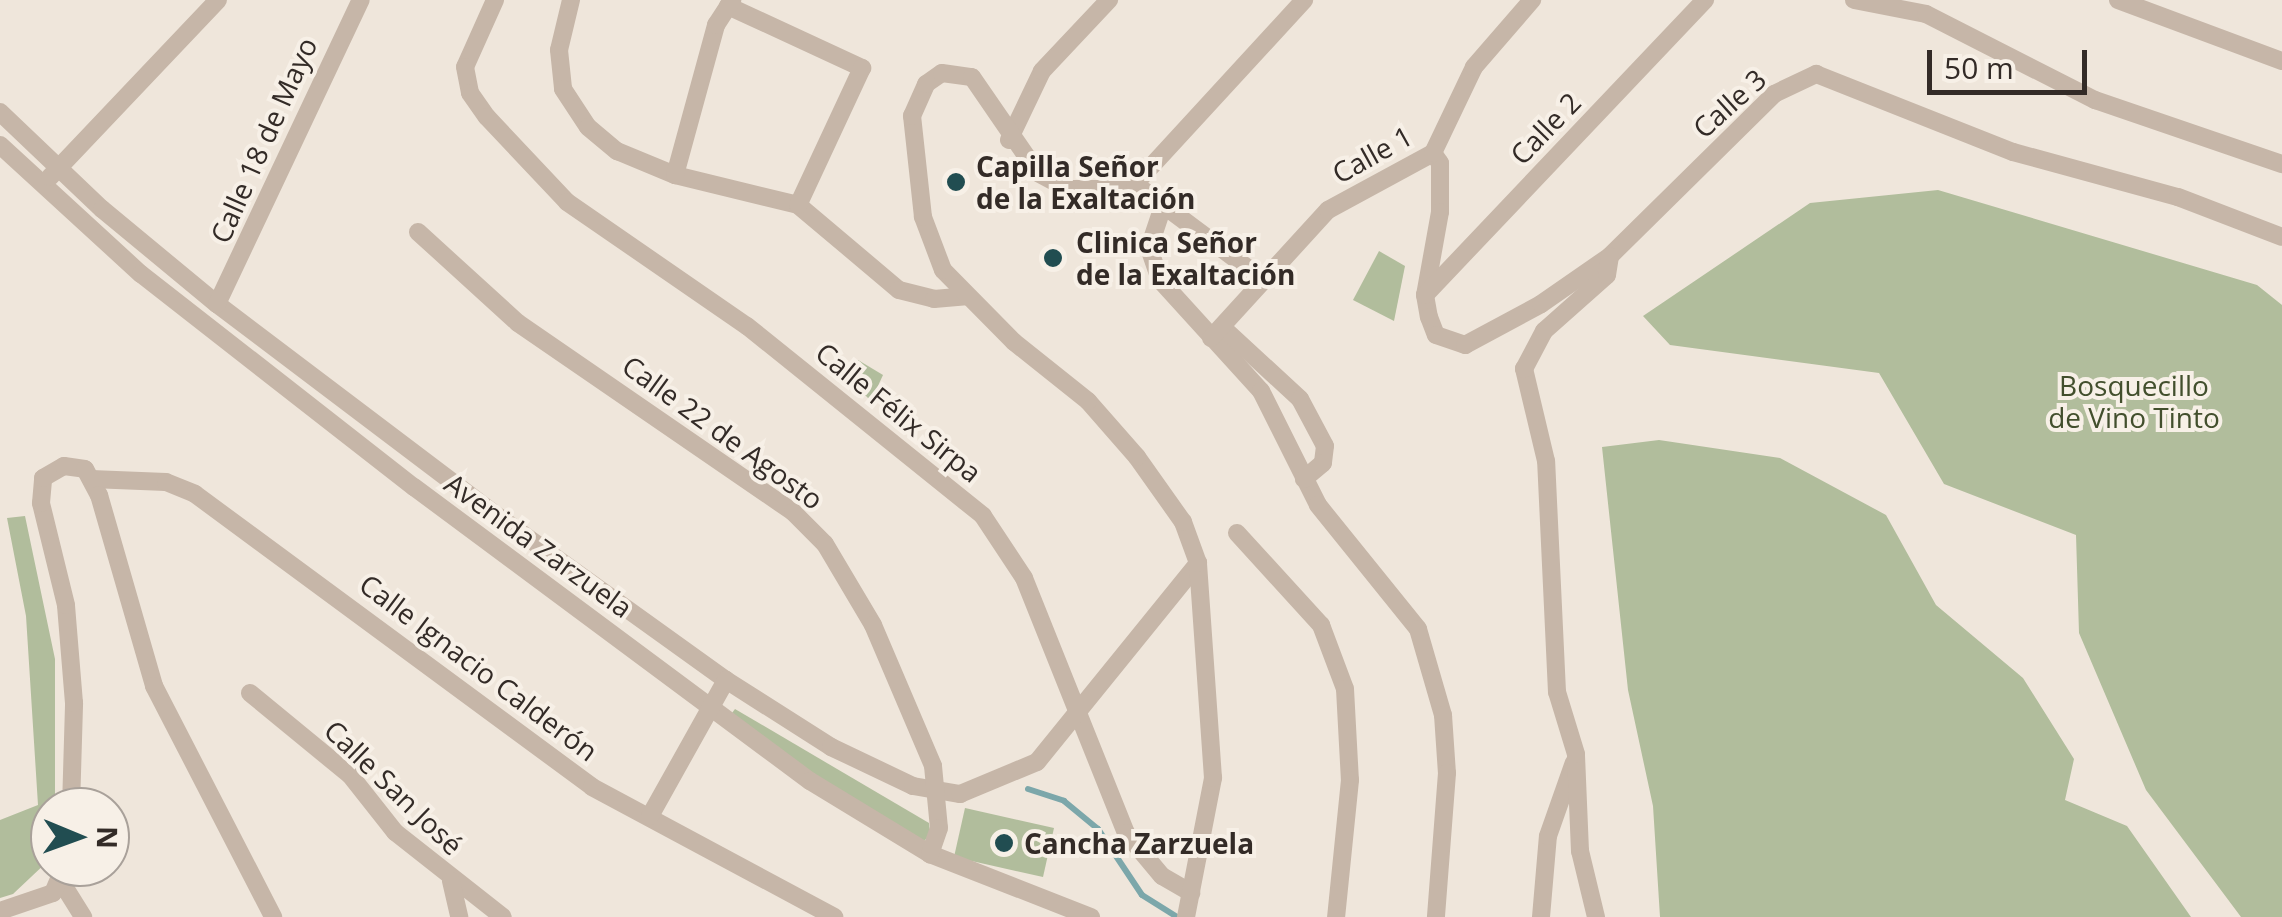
<!DOCTYPE html>
<html>
<head>
<meta charset="utf-8">
<style>
	body { margin:0 }
	#map { position:relative; width:2282px; height:917px; overflow:hidden; background:#efe6db; font-family:"Open Sans",sans-serif }
	div>[style] { position:absolute }
	[style*='--x'] { left:calc(var(--x)*1px); top:calc(var(--y)*1px); width:calc(var(--w)*1px); rotate:calc(var(--a)*1deg) }
	.green>* { inset:0; background:#b1bd9c }
	.stream>* { height:6px; margin:-3px; padding:0 3px; transform-origin:3px; border-radius:3px; background:#7ca7aa }
	.minor>* { height:18px; margin:-9px; padding:0 9px; transform-origin:9px; border-radius:9px; background:#c6b6a8 }
	.dots>* { width:28px; height:28px; translate:-50% -50%; box-sizing:border-box; border:5px solid #f7f0e7; border-radius:50% }
	span { translate:-50% -50%; white-space:nowrap; text-align:center; line-height:1.15; -webkit-text-stroke:8px #f7f0e7; paint-order:stroke }
	.street-label { font-size:28px; color:#332b27 }
	.poi-label { font-size:28px; color:#332b27; font-weight:700 }
	.left { translate:0 -50%; text-align:left }
	.park-label { font-size:28px; color:#424f2d }
	.north { position:absolute; left:30px; top:787px; width:100px; height:100px; box-sizing:border-box; background:#f7f0e7; border:2px solid #a9a19a; border-radius:50%; rotate:91deg; font-size:28px; font-weight:700; line-height:40px; text-align:center; color:#332b27 }
	.north::after { content:''; display:block; margin:auto; width:35px; height:45px; background:#214d51; clip-path:polygon(50% 0,100% 100%,50% 72%,0 100%) }
	.scale { position:absolute; left:1927px; top:50px; width:160px; height:45px; box-sizing:border-box; border:5px solid #332b27; border-top:0; padding-left:12px; font-size:30px; line-height:35px; white-space:nowrap; color:#332b27; -webkit-text-stroke:8px #f7f0e7; paint-order:stroke }
</style>
</head>
<body>
<div id="map">
	<div class="green">
		<div style="clip-path:polygon(1938px 190px,2257px 285px,2282px 305px,2282px 917px,2241px 917px,2146px 790px,2079px 633px,2076px 535px,1944px 484px,1879px 373px,1670px 345px,1643px 316px,1810px 203px)"></div>
		<div style="clip-path:polygon(1379px 251px,1405px 266px,1394px 321px,1353px 300px)"></div>
		<div style="clip-path:polygon(858px 360px,883px 375px,871px 401px,846px 376px)"></div>
		<div style="clip-path:polygon(1659px 440px,1780px 458px,1886px 515px,1936px 605px,2023px 678px,2074px 759px,2065px 800px,2127px 826px,2191px 917px,1660px 917px,1653px 806px,1628px 690px,1602px 447px)"></div>
		<div style="clip-path:polygon(25px 516px,55px 659px,55px 807px,48px 861px,13px 894px,0 898px,0 820px,38px 805px,26px 616px,7px 518px)"></div>
		<div style="clip-path:polygon(735px 709px,929px 823px,930px 835px,922px 843px,913px 840px,729px 717px)"></div>
		<div style="clip-path:polygon(965px 808px,1054px 828px,1043px 877px,954px 857px)"></div>
	</div>
	<div class="stream">
		<div style="--x:1028;--y:789;--w:38;--a:18"></div>
		<div style="--x:1064;--y:801;--w:44;--a:39.5"></div>
		<div style="--x:1098;--y:829;--w:79;--a:56.3"></div>
		<div style="--x:1142;--y:895;--w:40;--a:32"></div>
	</div>
	<div class="minor">
		<div style="--x:495;--y:0;--w:73;--a:114.1"></div>
		<div style="--x:465;--y:67;--w:26;--a:79"></div>
		<div style="--x:470;--y:93;--w:29;--a:55"></div>
		<div style="--x:487;--y:117;--w:117;--a:46.7"></div>
		<div style="--x:567;--y:202;--w:219;--a:34.6"></div>
		<div style="--x:747;--y:326;--w:303;--a:38.8"></div>
		<div style="--x:983;--y:516;--w:74;--a:56.5"></div>
		<div style="--x:1024;--y:578;--w:275;--a:68.2"></div>
		<div style="--x:1126;--y:833;--w:56;--a:50.1"></div>
		<div style="--x:1162;--y:876;--w:34;--a:30"></div>
		<div style="--x:571;--y:0;--w:51;--a:103.5"></div>
		<div style="--x:559;--y:50;--w:39;--a:84"></div>
		<div style="--x:563;--y:89;--w:45;--a:56.7"></div>
		<div style="--x:588;--y:127;--w:38;--a:40"></div>
		<div style="--x:617;--y:151;--w:63;--a:22.5"></div>
		<div style="--x:675;--y:175;--w:127;--a:13.7"></div>
		<div style="--x:798;--y:205;--w:132;--a:40.1"></div>
		<div style="--x:899;--y:290;--w:36;--a:14"></div>
		<div style="--x:934;--y:299;--w:32;--a:-5"></div>
		<div style="--x:1854;--y:0;--w:73;--a:11"></div>
		<div style="--x:1926;--y:14;--w:190;--a:27"></div>
		<div style="--x:2095;--y:100;--w:198;--a:18.9"></div>
		<div style="--x:2118;--y:0;--w:175;--a:20.4"></div>
		<div style="--x:728;--y:6;--w:148;--a:24.8"></div>
		<div style="--x:862;--y:68;--w:151;--a:115"></div>
		<div style="--x:0;--y:112;--w:141;--a:43.6"></div>
		<div style="--x:102;--y:209;--w:149;--a:39.6"></div>
		<div style="--x:217;--y:304;--w:353;--a:37.1"></div>
		<div style="--x:499;--y:517;--w:279;--a:35.7"></div>
		<div style="--x:726;--y:680;--w:125;--a:32.5"></div>
		<div style="--x:831;--y:747;--w:91;--a:25.4"></div>
		<div style="--x:913;--y:786;--w:48;--a:9.7"></div>
		<div style="--x:960;--y:794;--w:83;--a:-22.6"></div>
		<div style="--x:1037;--y:762;--w:256;--a:-51"></div>
		<div style="--x:1009;--y:140;--w:76;--a:-64.4"></div>
		<div style="--x:1042;--y:71;--w:98;--a:-46.7"></div>
		<div style="--x:0;--y:145;--w:191;--a:42.5"></div>
		<div style="--x:141;--y:274;--w:346;--a:38"></div>
		<div style="--x:414;--y:487;--w:493;--a:36.6"></div>
		<div style="--x:810;--y:781;--w:140;--a:31.3"></div>
		<div style="--x:930;--y:854;--w:173;--a:21.4"></div>
		<div style="--x:1433;--y:153;--w:12;--a:55"></div>
		<div style="--x:1440;--y:163;--w:49;--a:90"></div>
		<div style="--x:1440;--y:212;--w:84;--a:100.2"></div>
		<div style="--x:1425;--y:295;--w:22;--a:80"></div>
		<div style="--x:1429;--y:317;--w:19;--a:69"></div>
		<div style="--x:1436;--y:335;--w:31;--a:19"></div>
		<div style="--x:1465;--y:345;--w:86;--a:-28.3"></div>
		<div style="--x:1541;--y:304;--w:84;--a:-34.8"></div>
		<div style="--x:1610;--y:256;--w:231;--a:-44.6"></div>
		<div style="--x:1774;--y:94;--w:47;--a:-25.5"></div>
		<div style="--x:1816;--y:74;--w:212;--a:21.6"></div>
		<div style="--x:2013;--y:152;--w:171;--a:15.3"></div>
		<div style="--x:2178;--y:197;--w:111;--a:21"></div>
		<div style="--x:675;--y:175;--w:156;--a:-74.7"></div>
		<div style="--x:716;--y:25;--w:30;--a:-57"></div>
		<div style="--x:50;--y:177;--w:244;--a:-46.5"></div>
		<div style="--x:1135;--y:184;--w:161;--a:36.7"></div>
		<div style="--x:1162;--y:209;--w:41;--a:108.4"></div>
		<div style="--x:1149;--y:248;--w:34;--a:71"></div>
		<div style="--x:1160;--y:280;--w:150;--a:47.7"></div>
		<div style="--x:1261;--y:391;--w:127;--a:63.4"></div>
		<div style="--x:1318;--y:505;--w:159;--a:51.1"></div>
		<div style="--x:1418;--y:629;--w:90;--a:73.8"></div>
		<div style="--x:1443;--y:715;--w:58;--a:86.1"></div>
		<div style="--x:1447;--y:773;--w:144;--a:94.4"></div>
		<div style="--x:418;--y:232;--w:135;--a:42.3"></div>
		<div style="--x:518;--y:323;--w:334;--a:34.5"></div>
		<div style="--x:793;--y:512;--w:45;--a:45"></div>
		<div style="--x:825;--y:544;--w:94;--a:59.3"></div>
		<div style="--x:873;--y:625;--w:153;--a:66.9"></div>
		<div style="--x:933;--y:766;--w:62;--a:84.5"></div>
		<div style="--x:939;--y:828;--w:28;--a:109"></div>
		<div style="--x:1425;--y:295;--w:407;--a:-46.5"></div>
		<div style="--x:217;--y:304;--w:336;--a:-64.7"></div>
		<div style="--x:1222;--y:327;--w:106;--a:42.7"></div>
		<div style="--x:1300;--y:399;--w:53;--a:62"></div>
		<div style="--x:1325;--y:446;--w:17;--a:97"></div>
		<div style="--x:1323;--y:463;--w:25;--a:140"></div>
		<div style="--x:1211;--y:338;--w:173;--a:-47.6"></div>
		<div style="--x:1328;--y:210;--w:119;--a:-28.5"></div>
		<div style="--x:1433;--y:153;--w:95;--a:-64.5"></div>
		<div style="--x:1474;--y:67;--w:89;--a:-49.1"></div>
		<div style="--x:91;--y:479;--w:75;--a:2.3"></div>
		<div style="--x:166;--y:482;--w:31;--a:22"></div>
		<div style="--x:195;--y:494;--w:493;--a:36.4"></div>
		<div style="--x:592;--y:787;--w:275;--a:28.2"></div>
		<div style="--x:1237;--y:533;--w:125;--a:47.6"></div>
		<div style="--x:1321;--y:625;--w:68;--a:69.4"></div>
		<div style="--x:1345;--y:689;--w:91;--a:86.9"></div>
		<div style="--x:1350;--y:780;--w:138;--a:95.8"></div>
		<div style="--x:250;--y:693;--w:129;--a:39.4"></div>
		<div style="--x:350;--y:775;--w:73;--a:51.7"></div>
		<div style="--x:395;--y:832;--w:137;--a:38.2"></div>
		<div style="--x:71;--y:807;--w:104;--a:-88.3"></div>
		<div style="--x:74;--y:703;--w:98;--a:-94.7"></div>
		<div style="--x:66;--y:605;--w:105;--a:-103.8"></div>
		<div style="--x:41;--y:503;--w:25;--a:-85"></div>
		<div style="--x:43;--y:478;--w:24;--a:-30"></div>
		<div style="--x:64;--y:466;--w:21;--a:8"></div>
		<div style="--x:85;--y:469;--w:30;--a:62"></div>
		<div style="--x:99;--y:495;--w:199;--a:73.9"></div>
		<div style="--x:154;--y:686;--w:260;--a:62.7"></div>
		<div style="--x:650;--y:816;--w:156;--a:-60.8"></div>
		<div style="--x:451;--y:881;--w:37;--a:77"></div>
		<div style="--x:62;--y:883;--w:40;--a:58"></div>
		<div style="--x:0;--y:911;--w:56;--a:-18.8"></div>
		<div style="--x:53;--y:893;--w:28;--a:-67"></div>
		<div style="--x:1186;--y:917;--w:142;--a:-79"></div>
		<div style="--x:1213;--y:778;--w:216;--a:-94"></div>
		<div style="--x:1198;--y:563;--w:44;--a:-110.1"></div>
		<div style="--x:1183;--y:522;--w:80;--a:-125.3"></div>
		<div style="--x:1137;--y:457;--w:74;--a:-131.2"></div>
		<div style="--x:1088;--y:401;--w:95;--a:-141.4"></div>
		<div style="--x:1014;--y:342;--w:101;--a:-134.6"></div>
		<div style="--x:943;--y:270;--w:57;--a:-110.7"></div>
		<div style="--x:923;--y:217;--w:102;--a:-96.2"></div>
		<div style="--x:912;--y:116;--w:35;--a:-66"></div>
		<div style="--x:926;--y:84;--w:19;--a:-35"></div>
		<div style="--x:942;--y:73;--w:30;--a:8"></div>
		<div style="--x:972;--y:77;--w:116;--a:55.5"></div>
		<div style="--x:1038;--y:173;--w:34;--a:28"></div>
		<div style="--x:1068;--y:189;--w:54;--a:0"></div>
		<div style="--x:1122;--y:189;--w:14;--a:-21"></div>
		<div style="--x:1135;--y:184;--w:250;--a:-47.4"></div>
		<div style="--x:1541;--y:917;--w:81;--a:-85.1"></div>
		<div style="--x:1548;--y:836;--w:78;--a:-70.6"></div>
		<div style="--x:1596;--y:917;--w:68;--a:-103.6"></div>
		<div style="--x:1580;--y:851;--w:97;--a:-92.4"></div>
		<div style="--x:1576;--y:754;--w:65;--a:-107"></div>
		<div style="--x:1557;--y:692;--w:231;--a:-92.7"></div>
		<div style="--x:1546;--y:461;--w:95;--a:-103.4"></div>
		<div style="--x:1524;--y:369;--w:43;--a:-62.2"></div>
		<div style="--x:1544;--y:331;--w:84;--a:-41.6"></div>
		<div style="--x:1607;--y:275;--w:19;--a:-81"></div>
	</div>
	<div class="dots">
		<div style="left:956px;top:182px;background:#214d51"></div>
		<div style="left:1053px;top:258px;background:#214d51"></div>
		<div style="left:1004px;top:843px;background:#214d51"></div>
	</div>
	<div class="street-label">
		<span style="left:1729px;top:103px;rotate:-42deg">Calle 3</span>
		<span style="left:1545px;top:128px;rotate:-46deg">Calle 2</span>
		<span style="left:263px;top:140px;rotate:-66deg">Calle 18 de Mayo</span>
		<span style="left:1372px;top:154px;rotate:-29deg">Calle 1</span>
		<span style="left:899px;top:412px;rotate:39deg">Calle Félix Sirpa</span>
		<span style="left:723px;top:432px;rotate:36deg">Calle 22 de Agosto</span>
		<span style="left:539px;top:545px;rotate:36deg">Avenida Zarzuela</span>
		<span style="left:479px;top:667px;rotate:37deg">Calle Ignacio Calderón</span>
		<span style="left:394px;top:787px;rotate:44deg">Calle San José</span>
	</div>
	<div class="poi-label">
		<span class="left" style="left:976px;top:182px">Capilla Señor<br>de la Exaltación</span>
		<span class="left" style="left:1076px;top:258px">Clinica Señor<br>de la Exaltación</span>
		<span class="left" style="left:1024px;top:843px">Cancha Zarzuela</span>
	</div>
	<div class="park-label">
		<span style="left:2134px;top:401px">Bosquecillo<br>de Vino Tinto</span>
	</div>
	<div class="north">N</div>
	<div class="scale">50 m</div>
</div>
</body>
</html>
